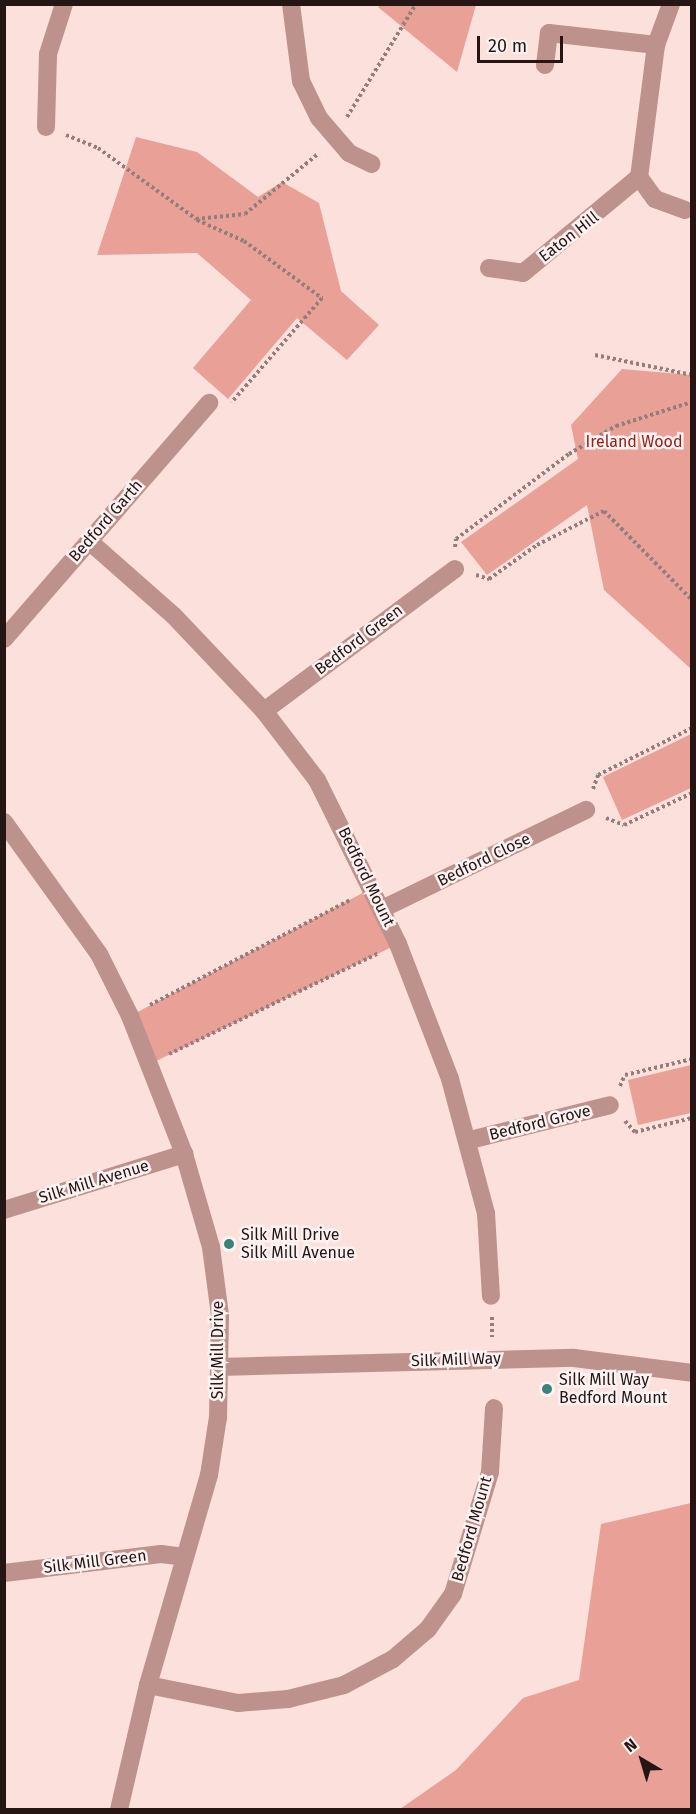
<!DOCTYPE html>
<html>
<head>
<meta charset="utf-8">
<style>
	body { margin:0 }
	#map { position:relative; width:696px; height:1814px; overflow:hidden; background:#fbe0dc; font-family:"Fira Sans",sans-serif }
	div>[style] { position:absolute }
	[style*='--x'] { left:calc(var(--x)*1px); top:calc(var(--y)*1px); width:calc(var(--w)*1px); rotate:calc(var(--a)*1deg) }
	.green>* { inset:0; background:#e9a097 }
	.path>* { height:4px; margin-top:-2px; transform-origin:0; background:repeating-linear-gradient(90deg,#937e7b 0 3px,transparent 0 6px) }
	.street>* { height:18px; margin:-9px; padding:0 9px; transform-origin:9px; border-radius:9px; background:#bd928c }
	.dots>* { width:16px; height:16px; translate:-50% -50%; box-sizing:border-box; border:3px solid #fbf2f1; border-radius:50% }
	span { translate:-50% -50%; white-space:nowrap; text-align:center; line-height:1.15; -webkit-text-stroke:5px #fbf2f1; paint-order:stroke }
	.street-label { font-size:16px; color:#251614 }
	.park-label { font-size:16px; color:#91211d }
	.poi-label { font-size:16px; color:#251614 }
	.left { translate:0 -50%; text-align:left }
	.frame { position:absolute; inset:0; border:6px solid #251614; pointer-events:none }
	.north { position:absolute; left:612px; top:1730px; width:60px; height:60px; -webkit-text-stroke:4px #fbf2f1; paint-order:stroke; rotate:322deg; font-size:16px; font-weight:700; line-height:24px; text-align:center; color:#251614 }
	.north::after { content:''; display:block; margin:auto; width:21px; height:27px; background:#251614; clip-path:polygon(50% 0,100% 100%,50% 72%,0 100%) }
	.scale { position:absolute; left:477px; top:36px; width:86px; height:27px; box-sizing:border-box; border:3px solid #251614; border-top:0; padding-left:8px; font-size:18px; line-height:21px; white-space:nowrap; color:#251614; -webkit-text-stroke:4px #fbf2f1; paint-order:stroke }
</style>
</head>
<body>
<div id="map">
	<div class="green">
		<div style="clip-path:polygon(382px 4px,476px 5px,457px 72px,378px 7px)"></div>
		<div style="clip-path:polygon(136px 137px,197px 152px,258px 197px,282px 182px,319px 203px,341px 291px,379px 325px,347px 360px,297px 318px,228px 399px,193px 368px,251px 300px,197px 253px,97px 255px)"></div>
		<div style="clip-path:polygon(622px 369px,691px 375px,691px 669px,604px 590px,587px 505px,487px 575px,461px 542px,578px 459px,571px 425px)"></div>
		<div style="clip-path:polygon(691px 734px,691px 788px,622px 820px,603px 777px)"></div>
		<div style="clip-path:polygon(372px 888px,398px 944px,150px 1064px,130px 1016px)"></div>
		<div style="clip-path:polygon(691px 1065px,691px 1113px,638px 1125px,628px 1080px)"></div>
		<div style="clip-path:polygon(691px 1503px,691px 1809px,400px 1809px,456px 1770px,523px 1698px,579px 1680px,601px 1524px)"></div>
	</div>
	<div class="path">
		<div style="--x:347;--y:117;--w:132;--a:-58.6"></div>
		<div style="--x:66;--y:135;--w:35;--a:22"></div>
		<div style="--x:98;--y:148;--w:121;--a:35.9"></div>
		<div style="--x:196;--y:219;--w:49;--a:-5.8"></div>
		<div style="--x:245;--y:214;--w:96;--a:-39.5"></div>
		<div style="--x:197;--y:220;--w:51;--a:24.1"></div>
		<div style="--x:244;--y:241;--w:97;--a:36.2"></div>
		<div style="--x:322;--y:298;--w:138;--a:130.9"></div>
		<div style="--x:595;--y:355;--w:99;--a:11.7"></div>
		<div style="--x:455;--y:547;--w:8;--a:-83"></div>
		<div style="--x:456;--y:539;--w:141;--a:-37"></div>
		<div style="--x:569;--y:454;--w:55;--a:-30.8"></div>
		<div style="--x:616;--y:426;--w:80;--a:-17.5"></div>
		<div style="--x:476;--y:575;--w:14;--a:17"></div>
		<div style="--x:489;--y:579;--w:59;--a:-35.3"></div>
		<div style="--x:537;--y:545;--w:75;--a:-26.9"></div>
		<div style="--x:604;--y:511;--w:125;--a:45.3"></div>
		<div style="--x:593;--y:789;--w:15;--a:-70"></div>
		<div style="--x:598;--y:775;--w:105;--a:-26.6"></div>
		<div style="--x:606;--y:818;--w:19;--a:21"></div>
		<div style="--x:624;--y:825;--w:75;--a:-25.2"></div>
		<div style="--x:150;--y:1005;--w:226;--a:-27.7"></div>
		<div style="--x:169;--y:1054;--w:233;--a:-25.7"></div>
		<div style="--x:620;--y:1086;--w:12;--a:-66"></div>
		<div style="--x:625;--y:1075;--w:69;--a:-13.4"></div>
		<div style="--x:625;--y:1121;--w:15;--a:48"></div>
		<div style="--x:635;--y:1132;--w:59;--a:-13.8"></div>
		<div style="--x:492;--y:1317;--w:20;--a:90"></div>
	</div>
	<div class="street">
		<div style="--x:291;--y:4;--w:78;--a:82.6"></div>
		<div style="--x:301;--y:81;--w:41;--a:64.1"></div>
		<div style="--x:319;--y:118;--w:46;--a:49.4"></div>
		<div style="--x:349;--y:153;--w:25;--a:26"></div>
		<div style="--x:671;--y:4;--w:44;--a:110.1"></div>
		<div style="--x:656;--y:45;--w:133;--a:97.3"></div>
		<div style="--x:639;--y:177;--w:27;--a:54"></div>
		<div style="--x:655;--y:199;--w:32;--a:20"></div>
		<div style="--x:545;--y:65;--w:32;--a:-83"></div>
		<div style="--x:549;--y:33;--w:108;--a:6.4"></div>
		<div style="--x:46;--y:127;--w:73;--a:-88.4"></div>
		<div style="--x:48;--y:54;--w:52;--a:-72.3"></div>
		<div style="--x:489;--y:268;--w:34;--a:8"></div>
		<div style="--x:523;--y:273;--w:151;--a:-39.6"></div>
		<div style="--x:89;--y:541;--w:113;--a:41.4"></div>
		<div style="--x:174;--y:616;--w:131;--a:46.5"></div>
		<div style="--x:264;--y:711;--w:87;--a:52.5"></div>
		<div style="--x:317;--y:780;--w:183;--a:63.7"></div>
		<div style="--x:398;--y:944;--w:145;--a:68.9"></div>
		<div style="--x:450;--y:1079;--w:139;--a:75"></div>
		<div style="--x:486;--y:1213;--w:83;--a:86.6"></div>
		<div style="--x:4;--y:639;--w:313;--a:-49"></div>
		<div style="--x:264;--y:711;--w:238;--a:-36.6"></div>
		<div style="--x:4;--y:822;--w:163;--a:54.3"></div>
		<div style="--x:99;--y:954;--w:69;--a:63.4"></div>
		<div style="--x:130;--y:1016;--w:148;--a:68.6"></div>
		<div style="--x:184;--y:1154;--w:97;--a:73.8"></div>
		<div style="--x:211;--y:1247;--w:69;--a:82.5"></div>
		<div style="--x:220;--y:1315;--w:102;--a:91.1"></div>
		<div style="--x:218;--y:1417;--w:59;--a:98.8"></div>
		<div style="--x:209;--y:1475;--w:219;--a:106.2"></div>
		<div style="--x:148;--y:1685;--w:128;--a:103.1"></div>
		<div style="--x:382;--y:909;--w:227;--a:-25.9"></div>
		<div style="--x:470;--y:1140;--w:144;--a:-14"></div>
		<div style="--x:4;--y:1210;--w:189;--a:-17.3"></div>
		<div style="--x:220;--y:1367;--w:354;--a:-1.5"></div>
		<div style="--x:574;--y:1358;--w:119;--a:7.2"></div>
		<div style="--x:4;--y:1573;--w:158;--a:-6.9"></div>
		<div style="--x:161;--y:1554;--w:24;--a:7"></div>
		<div style="--x:148;--y:1685;--w:92;--a:11.3"></div>
		<div style="--x:238;--y:1703;--w:50;--a:-4.6"></div>
		<div style="--x:288;--y:1699;--w:58;--a:-14"></div>
		<div style="--x:344;--y:1685;--w:55;--a:-28"></div>
		<div style="--x:393;--y:1659;--w:46;--a:-40.6"></div>
		<div style="--x:428;--y:1629;--w:43;--a:-54.5"></div>
		<div style="--x:453;--y:1594;--w:127;--a:-73.1"></div>
		<div style="--x:490;--y:1472;--w:64;--a:-86.4"></div>
	</div>
	<div class="dots">
		<div style="left:229px;top:1244px;background:#3b827b"></div>
		<div style="left:547px;top:1389px;background:#3b827b"></div>
	</div>
	<div class="street-label">
		<span style="left:569px;top:237px;rotate:-38deg">Eaton Hill</span>
		<span style="left:106px;top:521px;rotate:-49deg">Bedford Garth</span>
		<span style="left:359px;top:640px;rotate:-37deg">Bedford Green</span>
		<span style="left:484px;top:860px;rotate:-26deg">Bedford Close</span>
		<span style="left:366px;top:877px;rotate:64deg">Bedford Mount</span>
		<span style="left:540px;top:1123px;rotate:-14deg">Bedford Grove</span>
		<span style="left:94px;top:1182px;rotate:-17deg">Silk Mill Avenue</span>
		<span style="left:218px;top:1350px;rotate:-90deg">Silk Mill Drive</span>
		<span style="left:456px;top:1360px;rotate:-2deg">Silk Mill Way</span>
		<span style="left:472px;top:1529px;rotate:-74deg">Bedford Mount</span>
		<span style="left:95px;top:1562px;rotate:-7deg">Silk Mill Green</span>
	</div>
	<div class="park-label">
		<span style="left:634px;top:442px">Ireland Wood</span>
	</div>
	<div class="poi-label">
		<span class="left" style="left:241px;top:1244px">Silk Mill Drive<br>Silk Mill Avenue</span>
		<span class="left" style="left:559px;top:1389px">Silk Mill Way<br>Bedford Mount</span>
	</div>
	<div class="frame"></div>
	<div class="north">N</div>
	<div class="scale">20 m</div>
</div>
</body>
</html>
